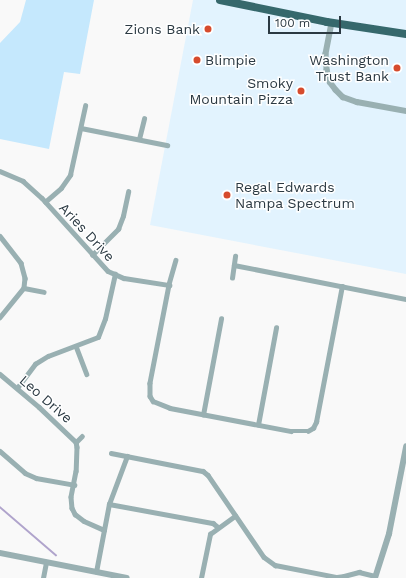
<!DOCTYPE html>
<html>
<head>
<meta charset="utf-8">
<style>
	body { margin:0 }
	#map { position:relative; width:406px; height:578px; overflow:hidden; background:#f9f9f9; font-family:"Work Sans",sans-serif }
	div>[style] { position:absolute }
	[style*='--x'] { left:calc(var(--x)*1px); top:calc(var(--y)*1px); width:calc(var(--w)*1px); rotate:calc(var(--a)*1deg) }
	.built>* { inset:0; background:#e2f3fe }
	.green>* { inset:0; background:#c5e8fd }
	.stream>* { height:1.5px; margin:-0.75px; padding:0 0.75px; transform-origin:0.75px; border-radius:0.75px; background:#b0a4cc }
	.minor>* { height:4.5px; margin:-2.25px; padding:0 2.25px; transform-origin:2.25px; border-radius:2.25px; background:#99b0b2 }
	.tertiary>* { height:5.5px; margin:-2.75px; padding:0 2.75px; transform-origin:2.75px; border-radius:2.75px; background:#99b0b2 }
	.trunk>* { height:8px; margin:-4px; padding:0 4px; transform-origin:4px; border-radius:4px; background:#36686c }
	.dots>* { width:11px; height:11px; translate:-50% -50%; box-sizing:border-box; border:2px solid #fff; border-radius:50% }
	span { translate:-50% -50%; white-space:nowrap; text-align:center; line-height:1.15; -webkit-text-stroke:3px #fff; paint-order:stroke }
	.poi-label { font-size:14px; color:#2b3942 }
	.right { translate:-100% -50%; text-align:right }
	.left { translate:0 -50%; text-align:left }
	.street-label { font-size:14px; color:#2b3942 }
	.scale { position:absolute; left:268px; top:16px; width:73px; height:18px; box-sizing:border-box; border:2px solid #2b3942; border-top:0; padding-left:5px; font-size:12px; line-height:14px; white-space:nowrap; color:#2b3942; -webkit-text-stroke:3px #fff; paint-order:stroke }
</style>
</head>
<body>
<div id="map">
	<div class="built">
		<div style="clip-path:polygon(193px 0,406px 0,406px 274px,150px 225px)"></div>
	</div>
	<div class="green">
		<div style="clip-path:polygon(26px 0,94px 0,80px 74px,64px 72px,49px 149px,0 139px,0 43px,20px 22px)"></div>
	</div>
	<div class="stream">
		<div style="--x:0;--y:507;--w:74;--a:40.6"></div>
	</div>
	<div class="minor">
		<div style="--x:81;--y:128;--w:88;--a:11.2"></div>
		<div style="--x:139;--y:139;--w:21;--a:-76"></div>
		<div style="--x:0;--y:171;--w:25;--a:23"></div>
		<div style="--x:23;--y:181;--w:25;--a:42"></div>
		<div style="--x:42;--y:198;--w:98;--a:47.9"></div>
		<div style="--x:108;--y:271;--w:17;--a:24"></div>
		<div style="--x:124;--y:278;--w:46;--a:8.8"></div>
		<div style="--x:45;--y:202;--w:21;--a:-41"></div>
		<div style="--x:61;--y:188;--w:16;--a:-55"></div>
		<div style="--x:70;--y:175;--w:71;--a:-77.7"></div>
		<div style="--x:0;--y:236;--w:34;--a:52"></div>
		<div style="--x:21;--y:263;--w:16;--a:75"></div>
		<div style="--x:25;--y:278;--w:10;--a:96"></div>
		<div style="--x:24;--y:288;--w:38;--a:129"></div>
		<div style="--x:92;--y:255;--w:37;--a:-45"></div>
		<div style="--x:118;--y:229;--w:14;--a:-69"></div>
		<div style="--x:123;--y:216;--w:25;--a:-78"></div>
		<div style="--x:176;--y:260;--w:26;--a:106"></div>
		<div style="--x:169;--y:285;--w:100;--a:101"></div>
		<div style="--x:150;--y:383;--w:13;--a:90"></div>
		<div style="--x:150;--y:396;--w:6;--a:59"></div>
		<div style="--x:153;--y:401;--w:18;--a:22"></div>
		<div style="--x:170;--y:408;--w:123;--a:10.8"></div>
		<div style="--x:291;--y:431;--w:17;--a:0"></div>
		<div style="--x:308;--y:431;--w:6;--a:-31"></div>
		<div style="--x:313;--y:428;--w:7;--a:-63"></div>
		<div style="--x:316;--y:422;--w:138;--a:-79.2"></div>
		<div style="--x:234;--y:265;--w:175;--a:11.2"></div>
		<div style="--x:232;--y:278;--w:22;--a:-82"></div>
		<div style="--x:24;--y:288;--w:20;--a:11"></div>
		<div style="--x:76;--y:346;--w:30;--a:69"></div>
		<div style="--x:0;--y:374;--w:51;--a:40.2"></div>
		<div style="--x:39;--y:407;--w:51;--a:43.4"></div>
		<div style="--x:76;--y:442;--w:5;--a:79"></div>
		<div style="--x:77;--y:447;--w:24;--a:92"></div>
		<div style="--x:76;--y:471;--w:26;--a:101"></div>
		<div style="--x:71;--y:497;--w:11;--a:85"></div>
		<div style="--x:72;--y:508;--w:7;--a:63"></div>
		<div style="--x:75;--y:514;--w:11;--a:38"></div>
		<div style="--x:84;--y:521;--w:22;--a:24"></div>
		<div style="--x:17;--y:388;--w:30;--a:-53"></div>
		<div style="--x:35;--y:364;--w:15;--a:-32"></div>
		<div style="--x:48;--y:356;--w:53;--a:-20.8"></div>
		<div style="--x:98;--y:337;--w:19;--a:-69"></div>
		<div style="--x:105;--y:319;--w:46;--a:-77.5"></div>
		<div style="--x:203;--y:415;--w:98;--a:-79.4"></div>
		<div style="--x:258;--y:425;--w:99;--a:-79.5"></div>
		<div style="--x:76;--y:442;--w:8;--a:-45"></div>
		<div style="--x:0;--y:451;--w:33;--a:41"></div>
		<div style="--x:25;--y:473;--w:12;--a:24"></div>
		<div style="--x:36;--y:478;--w:39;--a:10"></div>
		<div style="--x:111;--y:453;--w:94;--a:11.1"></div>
		<div style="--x:203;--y:471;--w:6;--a:39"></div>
		<div style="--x:208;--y:475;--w:99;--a:55.7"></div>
		<div style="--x:264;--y:557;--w:14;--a:36"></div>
		<div style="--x:275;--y:565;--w:63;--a:11"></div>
		<div style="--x:337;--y:577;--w:7;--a:-8"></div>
		<div style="--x:344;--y:576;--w:16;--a:-15"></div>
		<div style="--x:359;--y:572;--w:16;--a:14"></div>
		<div style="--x:109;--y:504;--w:106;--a:10.4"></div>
		<div style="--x:213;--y:523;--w:6;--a:39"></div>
		<div style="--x:96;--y:572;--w:69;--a:-79.2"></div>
		<div style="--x:109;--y:504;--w:51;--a:-69.4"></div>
		<div style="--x:43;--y:578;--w:16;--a:-79"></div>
		<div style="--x:201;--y:578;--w:45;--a:-78.4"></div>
		<div style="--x:210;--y:534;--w:31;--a:-36"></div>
	</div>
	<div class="tertiary">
		<div style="--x:332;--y:23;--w:32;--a:101"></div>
		<div style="--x:326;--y:54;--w:16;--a:86"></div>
		<div style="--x:327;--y:70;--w:12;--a:76"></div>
		<div style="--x:330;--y:82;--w:10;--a:53"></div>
		<div style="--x:336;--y:90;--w:10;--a:45"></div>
		<div style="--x:343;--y:97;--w:15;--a:20"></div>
		<div style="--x:357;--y:102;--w:50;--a:10.4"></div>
		<div style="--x:0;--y:553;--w:129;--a:11.1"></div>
		<div style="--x:375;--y:578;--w:46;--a:-72.3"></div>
		<div style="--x:389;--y:534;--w:89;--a:-78.9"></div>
	</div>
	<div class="trunk">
		<div style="--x:220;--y:0;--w:109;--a:11.6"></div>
		<div style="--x:327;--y:22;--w:80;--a:8.6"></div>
	</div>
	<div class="dots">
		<div style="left:208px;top:29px;background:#d64b2d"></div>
		<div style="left:197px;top:60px;background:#d64b2d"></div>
		<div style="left:397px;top:68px;background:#d64b2d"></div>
		<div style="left:301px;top:91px;background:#d64b2d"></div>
		<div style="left:227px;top:195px;background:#d64b2d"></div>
	</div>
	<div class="poi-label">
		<span class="right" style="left:200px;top:29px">Zions Bank</span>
		<span class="left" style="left:205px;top:60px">Blimpie</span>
		<span class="right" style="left:389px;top:68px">Washington<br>Trust Bank</span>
		<span class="right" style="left:293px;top:91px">Smoky<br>Mountain Pizza</span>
		<span class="left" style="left:235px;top:195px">Regal Edwards<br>Nampa Spectrum</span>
	</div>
	<div class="street-label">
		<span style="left:87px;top:232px;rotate:47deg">Aries Drive</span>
		<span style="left:46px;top:399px;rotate:41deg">Leo Drive</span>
	</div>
	<div class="scale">100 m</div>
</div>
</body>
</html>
